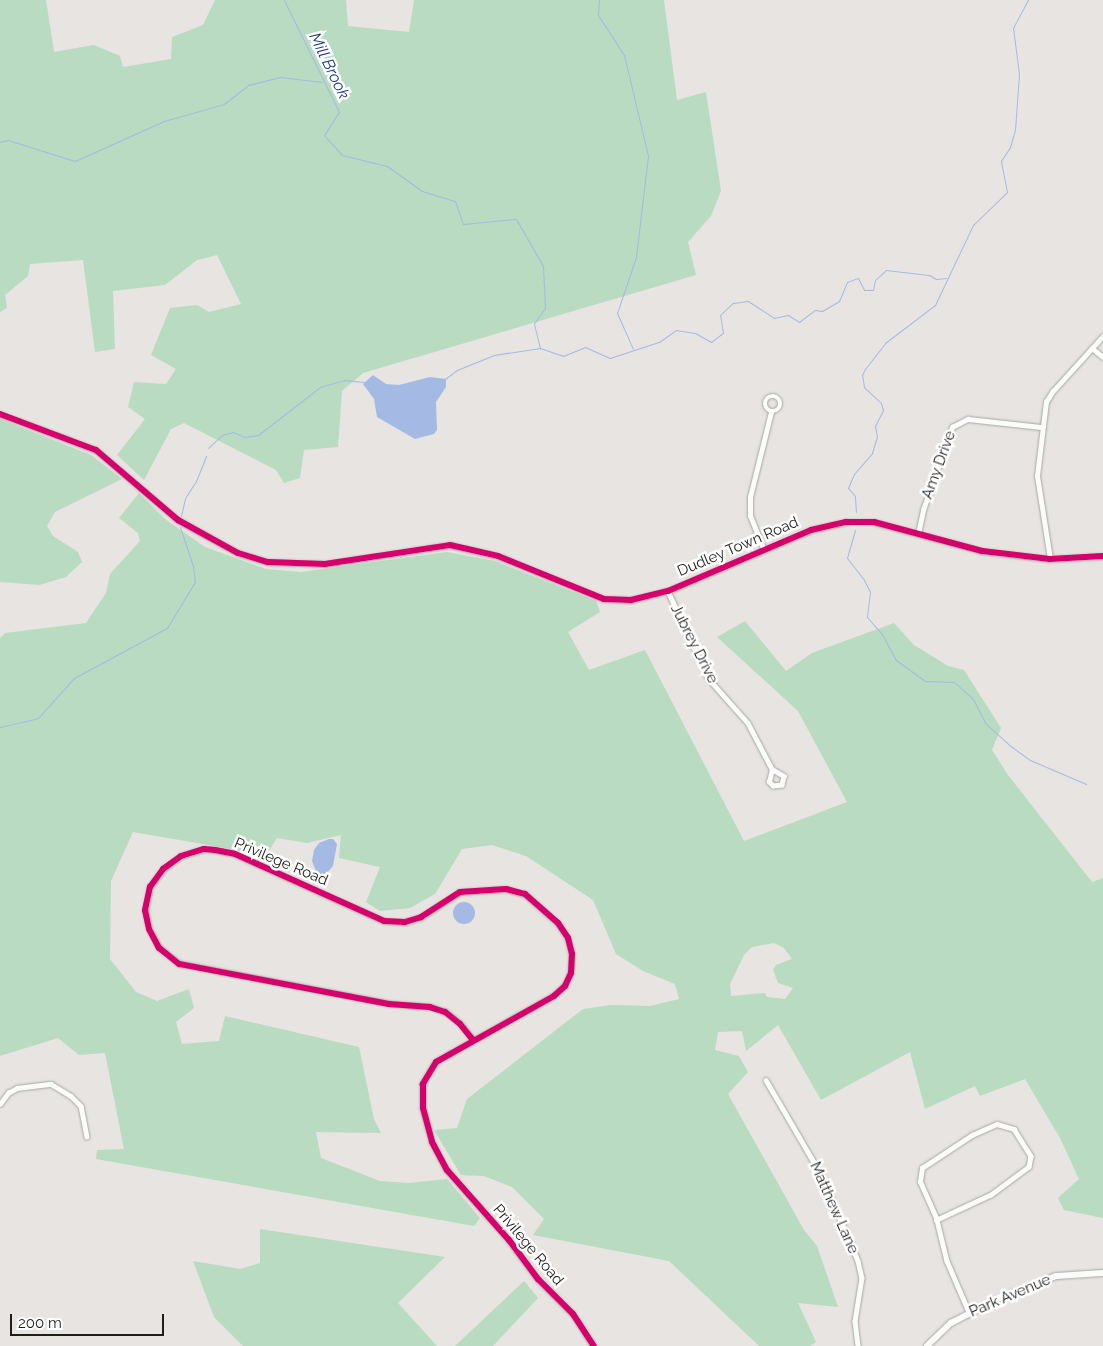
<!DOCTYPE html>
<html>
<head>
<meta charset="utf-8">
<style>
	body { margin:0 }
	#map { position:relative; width:1103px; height:1346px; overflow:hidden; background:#e7e4e1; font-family:Raleway,sans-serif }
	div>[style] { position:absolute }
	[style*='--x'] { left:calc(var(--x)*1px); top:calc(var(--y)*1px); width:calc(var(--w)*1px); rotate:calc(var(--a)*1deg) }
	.green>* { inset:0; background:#b8dbc1 }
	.water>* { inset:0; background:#a5b9e5 }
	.round { border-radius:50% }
	.stream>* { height:1px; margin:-0.5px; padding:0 0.5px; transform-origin:0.5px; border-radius:0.5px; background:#a5b9e5 }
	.roads { filter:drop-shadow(0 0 1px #a9a7a4) drop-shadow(0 0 1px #a9a7a4) }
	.minor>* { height:4.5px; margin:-2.25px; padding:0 2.25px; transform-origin:2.25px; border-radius:2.25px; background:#fbfbfa }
	.minor>.ring { margin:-2.25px; padding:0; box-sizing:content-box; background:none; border:4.5px solid #fbfbfa; border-radius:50% }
	.secondary>* { height:5.5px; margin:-2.75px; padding:0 2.75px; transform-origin:2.75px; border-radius:2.75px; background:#fbfbfa }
	.cycleway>* { height:6px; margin:-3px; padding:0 3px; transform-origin:3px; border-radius:3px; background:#d6006c }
	span { translate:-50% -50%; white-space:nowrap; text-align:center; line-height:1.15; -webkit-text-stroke:5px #fff; paint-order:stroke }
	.street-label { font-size:15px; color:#1e1d1a }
	.water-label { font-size:16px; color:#1c3983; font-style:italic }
	.scale { position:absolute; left:10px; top:1314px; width:154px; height:22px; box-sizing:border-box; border:2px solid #1e1d1a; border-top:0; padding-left:6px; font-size:15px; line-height:18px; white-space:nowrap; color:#1e1d1a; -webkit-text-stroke:4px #fff; paint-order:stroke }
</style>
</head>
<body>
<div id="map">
	<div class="green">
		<div style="clip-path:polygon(0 0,46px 0,54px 52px,94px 45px,120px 56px,123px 67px,171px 59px,172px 37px,203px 25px,215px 0,346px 0,348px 26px,409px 32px,414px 0,664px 0,677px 100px,706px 92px,721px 191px,711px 216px,688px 242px,696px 275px,363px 373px,342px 391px,338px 447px,304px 450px,300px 478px,284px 483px,276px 470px,184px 423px,171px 429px,144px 480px,117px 455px,145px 419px,128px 407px,134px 382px,166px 384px,176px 369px,151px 355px,170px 308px,197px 305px,209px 312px,241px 304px,217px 255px,197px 260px,165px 285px,113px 291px,115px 349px,95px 352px,83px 260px,30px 264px,28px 276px,5px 295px,7px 308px,0 312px)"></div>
		<div style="clip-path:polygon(0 419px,91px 455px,122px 479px,55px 512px,47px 526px,53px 536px,78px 552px,82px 562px,66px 577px,39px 585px,0 582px)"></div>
		<div style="clip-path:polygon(evenodd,139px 493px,165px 519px,205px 547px,266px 569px,301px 572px,447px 552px,495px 561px,596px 601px,600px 612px,568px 632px,589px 670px,645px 650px,744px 841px,847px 802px,798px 711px,717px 637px,745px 621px,786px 671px,812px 653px,894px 623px,914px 645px,948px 666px,964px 670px,1001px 728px,992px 750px,1008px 775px,1092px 882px,1103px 878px,1103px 1218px,1064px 1210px,1058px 1198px,1079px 1179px,1060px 1138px,1025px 1079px,980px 1096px,975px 1086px,925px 1109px,910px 1052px,821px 1100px,778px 1025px,746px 1051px,742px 1031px,718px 1032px,715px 1050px,739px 1056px,748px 1072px,728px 1094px,804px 1230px,817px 1246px,838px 1307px,798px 1303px,816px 1342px,810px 1346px,759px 1346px,669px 1261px,533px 1235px,544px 1219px,512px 1187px,484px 1176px,461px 1175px,434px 1130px,457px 1128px,467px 1099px,583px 1009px,611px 1005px,650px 1006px,679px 999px,675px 984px,643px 971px,616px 954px,593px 900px,526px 856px,492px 845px,462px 849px,435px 894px,410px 908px,380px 911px,366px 902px,380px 867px,339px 858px,341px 835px,307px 843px,277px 838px,266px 855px,133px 832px,111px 881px,110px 959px,136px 992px,157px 1001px,189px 989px,194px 1008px,176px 1022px,182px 1044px,219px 1041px,225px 1016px,359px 1047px,374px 1119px,381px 1133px,316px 1132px,321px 1158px,380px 1181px,409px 1183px,447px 1179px,480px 1218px,474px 1226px,96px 1159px,97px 1150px,124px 1149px,105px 1053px,79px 1055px,58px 1038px,0 1056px,0 638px,5px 633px,86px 623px,106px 593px,110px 574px,140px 541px,138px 533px,119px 518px,139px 493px,774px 943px,784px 948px,792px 959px,776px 965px,773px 970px,778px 983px,793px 988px,785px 999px,767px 997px,765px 993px,731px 996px,730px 984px,744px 955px,752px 947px,774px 943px)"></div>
		<div style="clip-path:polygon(260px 1229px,445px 1257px,398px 1303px,437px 1346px,243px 1346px,214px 1317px,193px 1261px,240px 1269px,260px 1263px)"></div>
		<div style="clip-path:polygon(524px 1281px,538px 1298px,493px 1346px,455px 1346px)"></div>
	</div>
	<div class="water">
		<div style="clip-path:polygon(373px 375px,386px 384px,399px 385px,430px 377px,446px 379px,446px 387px,436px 402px,437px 430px,434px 434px,415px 439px,377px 417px,374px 399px,363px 384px)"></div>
		<div style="clip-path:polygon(329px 839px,333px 839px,337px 844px,333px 866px,326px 874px,317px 874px,312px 861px,314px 850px,319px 843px)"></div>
		<div class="round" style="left:453px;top:902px;width:22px;height:22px"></div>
	</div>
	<div class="stream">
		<div style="--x:284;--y:0;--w:125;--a:63.8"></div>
		<div style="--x:339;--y:112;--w:27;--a:123"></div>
		<div style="--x:324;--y:135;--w:27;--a:48"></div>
		<div style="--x:342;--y:155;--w:46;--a:13.7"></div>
		<div style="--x:387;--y:166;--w:43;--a:35.5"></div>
		<div style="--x:422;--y:191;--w:34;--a:17"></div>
		<div style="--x:455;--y:201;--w:24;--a:71"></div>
		<div style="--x:463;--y:224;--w:53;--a:-5.4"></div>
		<div style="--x:516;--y:219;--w:54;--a:60.1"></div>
		<div style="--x:543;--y:266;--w:42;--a:87.3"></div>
		<div style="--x:545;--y:308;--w:19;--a:125"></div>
		<div style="--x:534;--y:324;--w:25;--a:76"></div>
		<div style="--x:540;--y:348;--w:24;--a:19"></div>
		<div style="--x:563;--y:356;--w:24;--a:-22"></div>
		<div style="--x:585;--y:347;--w:27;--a:24"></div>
		<div style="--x:610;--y:358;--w:52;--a:-18.1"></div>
		<div style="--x:659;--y:342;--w:21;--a:-35"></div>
		<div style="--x:676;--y:330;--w:19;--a:9"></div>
		<div style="--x:695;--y:333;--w:18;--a:29"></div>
		<div style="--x:711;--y:342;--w:15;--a:-37"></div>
		<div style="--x:723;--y:333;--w:18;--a:-99"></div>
		<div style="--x:720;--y:315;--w:18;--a:-43"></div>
		<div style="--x:733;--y:303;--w:15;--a:-8"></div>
		<div style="--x:748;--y:301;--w:31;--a:33"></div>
		<div style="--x:774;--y:318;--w:14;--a:-12"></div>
		<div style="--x:788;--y:315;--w:13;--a:32"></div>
		<div style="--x:799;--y:322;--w:20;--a:-37"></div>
		<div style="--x:815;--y:310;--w:7;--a:8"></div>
		<div style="--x:822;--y:311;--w:20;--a:-30"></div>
		<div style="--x:839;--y:301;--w:21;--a:-67"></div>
		<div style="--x:847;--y:282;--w:12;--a:-20"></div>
		<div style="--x:858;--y:278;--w:13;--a:63"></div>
		<div style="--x:864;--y:290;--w:9;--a:0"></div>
		<div style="--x:873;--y:290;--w:10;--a:-79"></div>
		<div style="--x:875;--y:280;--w:15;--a:-42"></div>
		<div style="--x:886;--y:270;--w:43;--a:6.6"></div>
		<div style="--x:929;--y:275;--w:8;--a:30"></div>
		<div style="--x:936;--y:279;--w:10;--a:-6"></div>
		<div style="--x:599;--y:0;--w:15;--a:94"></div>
		<div style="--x:598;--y:15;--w:48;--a:57"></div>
		<div style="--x:624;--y:55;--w:104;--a:76.6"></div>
		<div style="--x:648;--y:156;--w:102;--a:96.8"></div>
		<div style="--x:636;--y:257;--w:59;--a:108.7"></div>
		<div style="--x:617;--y:313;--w:39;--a:66"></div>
		<div style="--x:0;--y:142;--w:8;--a:-14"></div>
		<div style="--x:8;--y:140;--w:70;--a:17.4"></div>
		<div style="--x:75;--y:161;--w:98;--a:-24.2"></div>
		<div style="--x:164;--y:121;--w:62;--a:-15.8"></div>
		<div style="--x:224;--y:104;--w:31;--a:-38"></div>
		<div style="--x:248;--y:85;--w:34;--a:-14"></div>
		<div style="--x:281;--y:77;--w:41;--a:7"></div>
		<div style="--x:445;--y:379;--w:15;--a:-37"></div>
		<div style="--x:457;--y:370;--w:40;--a:-22"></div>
		<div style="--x:494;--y:355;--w:47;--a:-8.7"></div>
		<div style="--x:208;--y:448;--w:19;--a:-43"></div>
		<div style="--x:222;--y:435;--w:11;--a:-15"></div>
		<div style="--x:233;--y:432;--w:12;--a:24"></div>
		<div style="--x:244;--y:437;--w:14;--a:-8"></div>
		<div style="--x:258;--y:435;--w:78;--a:-37.7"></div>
		<div style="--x:320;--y:387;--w:25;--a:-16"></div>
		<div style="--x:344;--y:380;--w:20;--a:6"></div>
		<div style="--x:856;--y:512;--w:16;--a:-94"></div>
		<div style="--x:855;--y:496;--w:11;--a:-131"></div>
		<div style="--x:848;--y:488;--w:15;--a:-67"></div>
		<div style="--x:854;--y:474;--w:28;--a:-49"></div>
		<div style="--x:872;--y:453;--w:17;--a:-73"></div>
		<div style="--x:877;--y:437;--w:11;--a:-100"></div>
		<div style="--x:875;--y:426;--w:18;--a:-63"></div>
		<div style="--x:883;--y:410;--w:7;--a:-106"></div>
		<div style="--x:881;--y:403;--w:23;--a:-137"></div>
		<div style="--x:864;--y:387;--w:12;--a:-99"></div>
		<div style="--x:862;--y:375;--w:7;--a:-63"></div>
		<div style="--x:865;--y:369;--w:33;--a:-52"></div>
		<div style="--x:885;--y:343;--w:63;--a:-37.2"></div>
		<div style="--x:935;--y:305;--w:89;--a:-64.6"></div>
		<div style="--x:973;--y:225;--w:47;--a:-44.1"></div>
		<div style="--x:1007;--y:192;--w:32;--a:-101"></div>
		<div style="--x:1001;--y:161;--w:17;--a:-57"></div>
		<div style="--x:1010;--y:147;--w:18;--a:-74"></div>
		<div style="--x:1015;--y:130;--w:56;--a:-85.9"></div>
		<div style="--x:1019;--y:74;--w:46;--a:-97.4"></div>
		<div style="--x:1013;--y:28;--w:32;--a:-62"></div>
		<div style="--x:181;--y:516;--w:18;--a:-77"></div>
		<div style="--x:185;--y:498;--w:20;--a:-57"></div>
		<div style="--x:196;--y:481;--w:27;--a:-68"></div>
		<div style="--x:855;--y:530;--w:29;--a:106"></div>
		<div style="--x:847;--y:558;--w:28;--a:52"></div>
		<div style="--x:864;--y:580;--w:13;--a:63"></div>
		<div style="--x:870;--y:592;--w:25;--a:97"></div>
		<div style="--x:867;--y:617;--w:23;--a:49"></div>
		<div style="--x:882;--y:634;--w:30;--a:62"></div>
		<div style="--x:896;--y:660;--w:36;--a:36"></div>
		<div style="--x:925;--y:681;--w:29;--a:2"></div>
		<div style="--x:954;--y:682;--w:25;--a:42"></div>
		<div style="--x:973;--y:699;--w:27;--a:63"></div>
		<div style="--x:985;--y:723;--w:36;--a:42"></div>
		<div style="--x:1012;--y:747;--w:22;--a:36"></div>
		<div style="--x:1030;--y:760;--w:61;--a:23.2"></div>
		<div style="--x:0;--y:727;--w:39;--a:-13"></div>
		<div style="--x:38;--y:718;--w:54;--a:-48"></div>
		<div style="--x:74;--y:678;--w:106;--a:-28.3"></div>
		<div style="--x:167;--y:628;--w:54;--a:-58.7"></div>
		<div style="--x:195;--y:582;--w:16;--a:-97"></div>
		<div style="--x:193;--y:566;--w:41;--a:-108.4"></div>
	</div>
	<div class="roads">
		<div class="minor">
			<div style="--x:1092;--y:348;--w:14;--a:39"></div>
			<div class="ring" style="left:765px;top:396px;width:11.5px;height:11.5px"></div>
			<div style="--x:0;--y:414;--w:103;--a:20.6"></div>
			<div style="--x:96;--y:450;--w:108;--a:40.5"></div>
			<div style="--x:178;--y:520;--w:68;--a:28.8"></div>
			<div style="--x:238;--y:553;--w:31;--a:17"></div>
			<div style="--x:268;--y:562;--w:57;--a:2"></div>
			<div style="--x:325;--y:564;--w:126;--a:-8.6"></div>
			<div style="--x:450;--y:545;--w:49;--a:12.9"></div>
			<div style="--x:498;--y:556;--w:114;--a:22.1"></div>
			<div style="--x:604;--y:599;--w:27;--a:2"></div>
			<div style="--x:631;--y:600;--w:38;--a:-14"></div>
			<div style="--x:668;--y:591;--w:155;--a:-23.1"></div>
			<div style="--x:811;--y:530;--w:36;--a:-13"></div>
			<div style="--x:846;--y:522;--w:28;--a:0"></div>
			<div style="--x:874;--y:522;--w:112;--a:15"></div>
			<div style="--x:982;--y:551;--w:68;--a:6.7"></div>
			<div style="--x:1050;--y:559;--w:53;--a:-3.2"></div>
			<div style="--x:918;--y:534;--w:25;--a:-78"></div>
			<div style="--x:923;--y:510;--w:88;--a:-70.7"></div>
			<div style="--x:952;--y:427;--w:18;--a:-27"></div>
			<div style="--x:968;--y:419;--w:73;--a:6.3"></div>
			<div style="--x:763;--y:548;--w:35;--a:-112"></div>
			<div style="--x:750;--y:516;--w:19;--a:-90"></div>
			<div style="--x:750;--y:497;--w:88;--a:-76.1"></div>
			<div style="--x:1050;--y:559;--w:84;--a:-98.9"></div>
			<div style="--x:1037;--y:476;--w:75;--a:-83.1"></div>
			<div style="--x:1046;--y:402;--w:13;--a:-58"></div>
			<div style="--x:1053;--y:391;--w:74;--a:-47.7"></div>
			<div style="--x:668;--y:591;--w:96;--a:65.3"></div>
			<div style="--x:708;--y:678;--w:60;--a:48.4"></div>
			<div style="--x:748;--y:723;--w:52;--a:62.4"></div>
			<div style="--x:772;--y:769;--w:14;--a:30"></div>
			<div style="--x:784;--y:776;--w:9;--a:103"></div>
			<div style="--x:782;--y:785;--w:9;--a:174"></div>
			<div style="--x:773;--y:786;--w:6;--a:-135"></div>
			<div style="--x:769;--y:782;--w:13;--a:-77"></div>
			<div style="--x:473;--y:1040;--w:21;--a:-129"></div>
			<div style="--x:460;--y:1024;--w:19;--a:-141"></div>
			<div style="--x:445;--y:1012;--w:16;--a:-162"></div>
			<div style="--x:430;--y:1007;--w:41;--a:-175.8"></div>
			<div style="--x:389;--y:1004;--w:214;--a:-169.2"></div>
			<div style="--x:179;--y:964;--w:26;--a:-141"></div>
			<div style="--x:159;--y:948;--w:21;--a:-118"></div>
			<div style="--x:149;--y:929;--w:19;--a:-102"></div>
			<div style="--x:145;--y:910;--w:24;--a:-78"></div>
			<div style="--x:150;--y:887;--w:22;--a:-54"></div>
			<div style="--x:163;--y:869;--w:22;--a:-36"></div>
			<div style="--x:181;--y:856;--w:24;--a:-17"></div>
			<div style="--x:204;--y:849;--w:11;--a:5"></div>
			<div style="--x:215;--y:850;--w:20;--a:11"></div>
			<div style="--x:235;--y:854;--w:163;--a:24.2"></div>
			<div style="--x:384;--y:921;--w:21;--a:3"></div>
			<div style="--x:405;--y:922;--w:17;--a:-17"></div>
			<div style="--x:421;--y:917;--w:46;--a:-32.7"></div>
			<div style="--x:460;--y:892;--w:46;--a:-3.7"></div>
			<div style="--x:506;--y:889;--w:20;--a:15"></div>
			<div style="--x:525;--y:894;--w:44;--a:41.3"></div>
			<div style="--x:558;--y:923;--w:18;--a:56"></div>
			<div style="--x:568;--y:938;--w:16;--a:76"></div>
			<div style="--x:572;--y:954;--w:19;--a:93"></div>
			<div style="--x:571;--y:973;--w:14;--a:115"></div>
			<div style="--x:565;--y:986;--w:15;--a:138"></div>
			<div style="--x:554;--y:996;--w:135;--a:150.8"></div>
			<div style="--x:436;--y:1062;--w:26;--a:121"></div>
			<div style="--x:423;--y:1084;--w:24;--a:90"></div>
			<div style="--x:423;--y:1108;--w:35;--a:75"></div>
			<div style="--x:432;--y:1142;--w:32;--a:62"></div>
			<div style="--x:447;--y:1170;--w:94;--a:48.5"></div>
			<div style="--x:509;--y:1240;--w:49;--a:53.4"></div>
			<div style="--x:538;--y:1279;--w:49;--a:45"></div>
			<div style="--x:573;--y:1314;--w:38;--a:57"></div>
			<div style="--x:766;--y:1080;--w:111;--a:59.7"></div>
			<div style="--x:822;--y:1176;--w:92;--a:67"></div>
			<div style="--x:858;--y:1261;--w:17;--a:77"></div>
			<div style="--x:862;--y:1278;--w:44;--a:99.2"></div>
			<div style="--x:855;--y:1321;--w:25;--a:83"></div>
			<div style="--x:0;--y:1104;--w:14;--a:-54"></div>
			<div style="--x:8;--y:1093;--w:10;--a:-29"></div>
			<div style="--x:17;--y:1088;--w:34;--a:-7"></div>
			<div style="--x:51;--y:1084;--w:23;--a:31"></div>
			<div style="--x:71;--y:1096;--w:14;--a:45"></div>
			<div style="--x:81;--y:1106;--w:31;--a:79"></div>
			<div style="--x:997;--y:1124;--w:18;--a:16"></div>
			<div style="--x:1014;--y:1129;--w:32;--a:58"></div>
			<div style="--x:1031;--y:1156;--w:11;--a:100"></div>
			<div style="--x:1029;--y:1167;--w:47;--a:143.6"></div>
			<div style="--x:991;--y:1195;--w:60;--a:155.2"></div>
			<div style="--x:937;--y:1220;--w:42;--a:-114.1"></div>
			<div style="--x:920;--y:1182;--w:14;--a:-82"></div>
			<div style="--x:922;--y:1168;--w:60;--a:-33.4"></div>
			<div style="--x:972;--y:1135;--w:27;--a:-24"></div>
			<div style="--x:937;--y:1220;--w:42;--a:76.3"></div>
			<div style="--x:947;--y:1261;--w:56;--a:66.7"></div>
		</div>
		<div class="secondary">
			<div style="--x:927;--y:1346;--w:33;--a:-44"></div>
			<div style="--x:951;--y:1323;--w:53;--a:-27.1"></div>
			<div style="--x:998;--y:1299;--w:62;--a:-21.6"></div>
			<div style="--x:1056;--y:1276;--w:47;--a:-3.7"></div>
		</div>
	</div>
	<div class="cycleway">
		<div style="--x:0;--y:414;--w:103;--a:20.6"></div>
		<div style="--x:96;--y:450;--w:108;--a:40.5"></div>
		<div style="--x:178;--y:520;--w:68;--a:28.8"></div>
		<div style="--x:238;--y:553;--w:31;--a:17"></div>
		<div style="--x:268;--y:562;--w:57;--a:2"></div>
		<div style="--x:325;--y:564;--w:126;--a:-8.6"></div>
		<div style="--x:450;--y:545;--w:49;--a:12.9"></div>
		<div style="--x:498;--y:556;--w:114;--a:22.1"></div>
		<div style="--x:604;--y:599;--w:27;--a:2"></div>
		<div style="--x:631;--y:600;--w:38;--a:-14"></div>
		<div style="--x:668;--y:591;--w:155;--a:-23.1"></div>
		<div style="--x:811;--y:530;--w:36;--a:-13"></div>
		<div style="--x:846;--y:522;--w:28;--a:0"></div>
		<div style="--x:874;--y:522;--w:112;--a:15"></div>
		<div style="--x:982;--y:551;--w:68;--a:6.7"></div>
		<div style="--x:1050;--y:559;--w:53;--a:-3.2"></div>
		<div style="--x:473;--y:1040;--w:21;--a:-129"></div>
		<div style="--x:460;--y:1024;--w:19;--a:-141"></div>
		<div style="--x:445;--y:1012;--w:16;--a:-162"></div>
		<div style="--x:430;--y:1007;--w:41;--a:-175.8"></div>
		<div style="--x:389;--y:1004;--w:214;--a:-169.2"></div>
		<div style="--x:179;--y:964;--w:26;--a:-141"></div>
		<div style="--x:159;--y:948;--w:21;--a:-118"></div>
		<div style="--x:149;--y:929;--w:19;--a:-102"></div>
		<div style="--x:145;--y:910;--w:24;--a:-78"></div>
		<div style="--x:150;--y:887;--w:22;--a:-54"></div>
		<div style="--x:163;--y:869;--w:22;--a:-36"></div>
		<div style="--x:181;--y:856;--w:24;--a:-17"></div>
		<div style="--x:204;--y:849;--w:11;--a:5"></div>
		<div style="--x:215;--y:850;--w:20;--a:11"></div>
		<div style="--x:235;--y:854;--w:163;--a:24.2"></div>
		<div style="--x:384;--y:921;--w:21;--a:3"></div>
		<div style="--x:405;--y:922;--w:17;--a:-17"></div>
		<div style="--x:421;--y:917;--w:46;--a:-32.7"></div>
		<div style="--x:460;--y:892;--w:46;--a:-3.7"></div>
		<div style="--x:506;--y:889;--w:20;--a:15"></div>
		<div style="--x:525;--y:894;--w:44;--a:41.3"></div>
		<div style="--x:558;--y:923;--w:18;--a:56"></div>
		<div style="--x:568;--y:938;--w:16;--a:76"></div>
		<div style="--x:572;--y:954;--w:19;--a:93"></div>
		<div style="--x:571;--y:973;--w:14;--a:115"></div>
		<div style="--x:565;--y:986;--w:15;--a:138"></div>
		<div style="--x:554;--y:996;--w:135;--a:150.8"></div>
		<div style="--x:436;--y:1062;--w:26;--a:121"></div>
		<div style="--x:423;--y:1084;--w:24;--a:90"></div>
		<div style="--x:423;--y:1108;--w:35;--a:75"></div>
		<div style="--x:432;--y:1142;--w:32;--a:62"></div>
		<div style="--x:447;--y:1170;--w:94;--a:48.5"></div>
		<div style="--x:509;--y:1240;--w:49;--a:53.4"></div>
		<div style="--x:538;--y:1279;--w:49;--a:45"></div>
		<div style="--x:573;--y:1314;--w:38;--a:57"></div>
	</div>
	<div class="street-label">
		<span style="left:939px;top:465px;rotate:-70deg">Amy Drive</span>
		<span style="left:738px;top:547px;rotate:-23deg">Dudley Town Road</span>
		<span style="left:694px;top:644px;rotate:63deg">Jubrey Drive</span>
		<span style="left:281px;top:862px;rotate:23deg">Privilege Road</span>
		<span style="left:834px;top:1208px;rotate:66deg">Matthew Lane</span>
		<span style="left:528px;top:1245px;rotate:50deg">Privilege Road</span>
		<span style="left:1010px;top:1296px;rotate:-23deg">Park Avenue</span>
	</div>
	<div class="water-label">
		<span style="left:329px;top:66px;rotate:64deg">Mill Brook</span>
	</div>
	<div class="scale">200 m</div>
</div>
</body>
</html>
